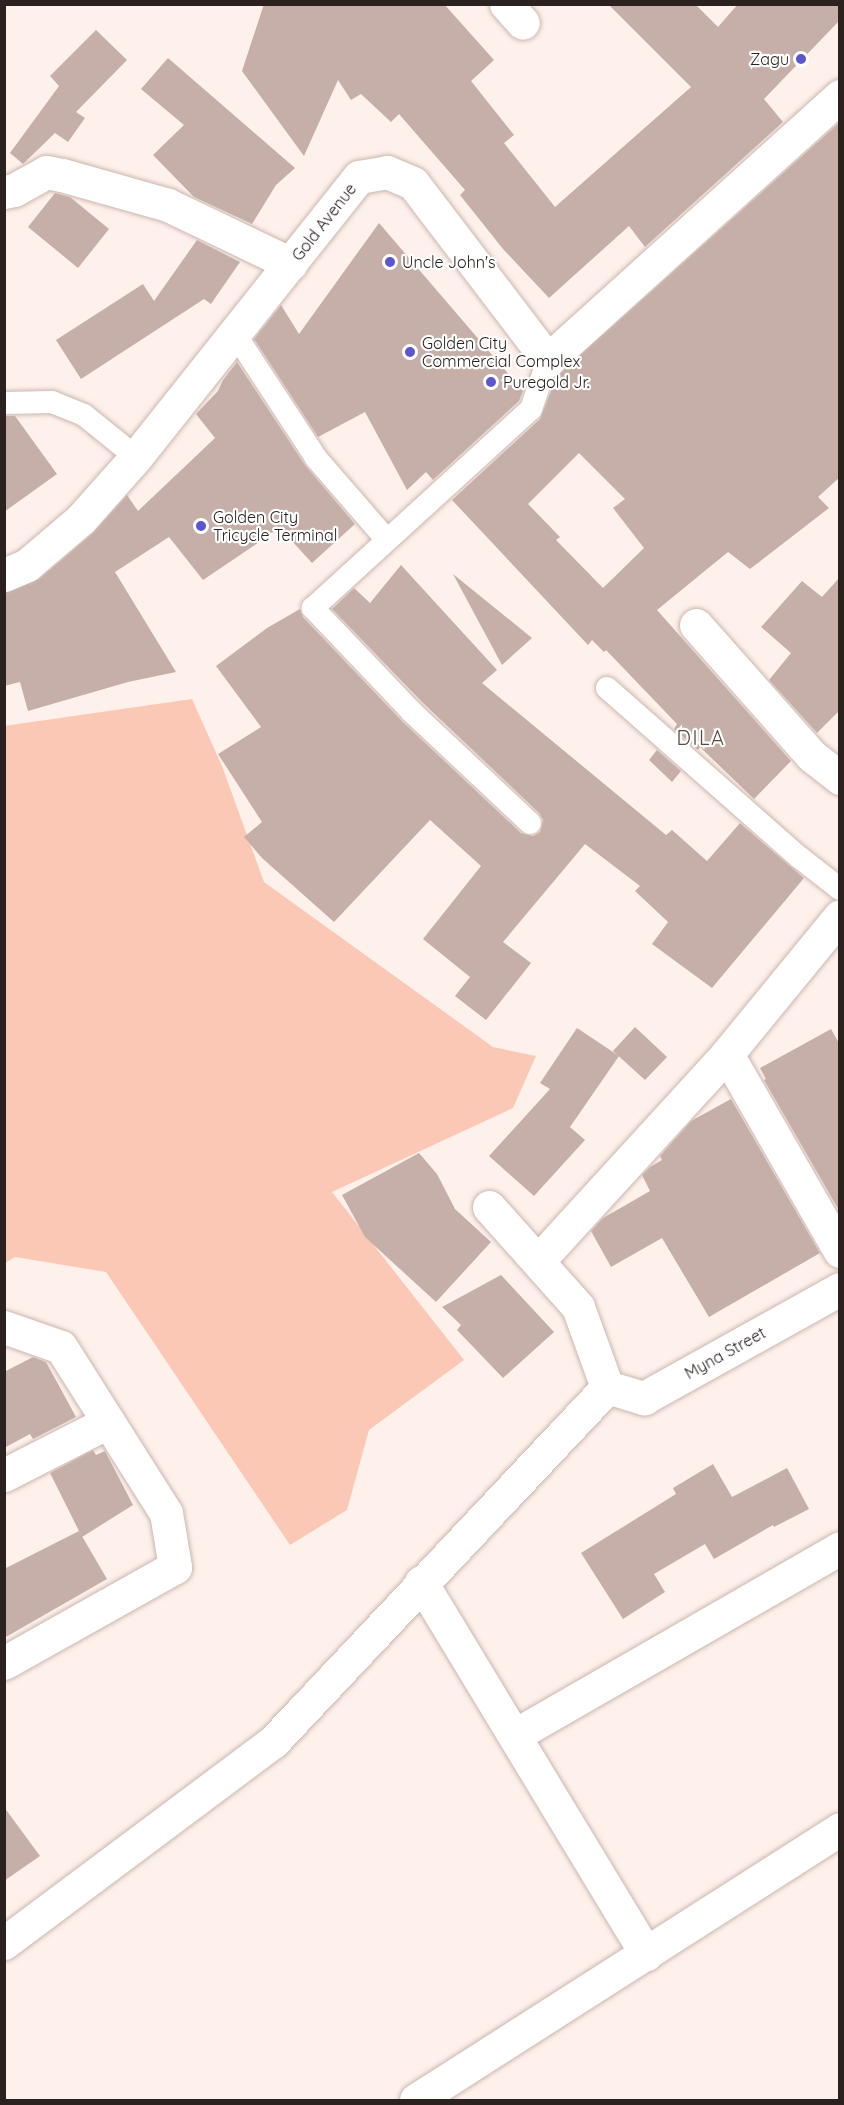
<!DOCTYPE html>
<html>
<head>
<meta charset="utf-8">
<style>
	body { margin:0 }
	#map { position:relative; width:844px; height:2105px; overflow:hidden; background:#fef0eb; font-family:Quicksand,sans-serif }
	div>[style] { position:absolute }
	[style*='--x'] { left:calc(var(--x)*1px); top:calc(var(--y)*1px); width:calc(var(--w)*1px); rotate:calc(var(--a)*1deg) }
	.green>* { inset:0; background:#fcc8b6 }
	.building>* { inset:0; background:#c5afa8 }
	.roads { filter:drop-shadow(0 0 2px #cbb6af) drop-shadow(0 0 2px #cbb6af) }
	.service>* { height:22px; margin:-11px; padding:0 11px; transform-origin:11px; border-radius:11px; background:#fff }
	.minor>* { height:33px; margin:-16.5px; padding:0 16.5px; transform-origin:16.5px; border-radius:16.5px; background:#fff }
	.tertiary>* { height:33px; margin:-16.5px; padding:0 16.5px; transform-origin:16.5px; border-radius:16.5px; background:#fff }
	.dots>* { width:16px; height:16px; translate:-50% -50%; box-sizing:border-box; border:3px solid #fff; border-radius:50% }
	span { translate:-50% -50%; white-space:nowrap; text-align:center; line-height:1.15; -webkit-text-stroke:4.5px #fff; paint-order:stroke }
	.poi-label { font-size:16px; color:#2b2220 }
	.right { translate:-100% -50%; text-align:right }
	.left { translate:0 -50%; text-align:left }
	.street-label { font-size:16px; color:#2b2220 }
	.quarter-label { font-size:20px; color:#5a4842; letter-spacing:1.5px }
	.frame { position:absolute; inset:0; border:6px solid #2b2220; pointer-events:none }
</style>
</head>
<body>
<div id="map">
	<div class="green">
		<div style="clip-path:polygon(192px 699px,222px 766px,264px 882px,493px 1047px,536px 1056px,513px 1108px,332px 1192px,464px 1360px,369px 1430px,347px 1510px,290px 1545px,106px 1272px,15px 1257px,5px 1263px,4px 726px)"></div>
	</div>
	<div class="building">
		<div style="clip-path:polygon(264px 4px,444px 4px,494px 60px,471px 81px,514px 135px,504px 143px,555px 207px,691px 87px,608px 4px,695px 4px,718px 27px,738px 4px,840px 4px,840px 20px,764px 99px,783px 122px,645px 247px,629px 226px,549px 298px,503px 249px,460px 195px,465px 190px,399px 114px,391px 122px,361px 94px,351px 100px,338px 80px,304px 156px,242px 71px)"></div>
		<div style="clip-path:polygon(96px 30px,127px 60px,76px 112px,85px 118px,68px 142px,55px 133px,23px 164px,10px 153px,59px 86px,50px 76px)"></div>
		<div style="clip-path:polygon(168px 58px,295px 168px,276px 185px,252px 224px,194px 197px,153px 155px,184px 125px,141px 89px)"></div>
		<div style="clip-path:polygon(evenodd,840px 122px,840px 477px,818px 497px,829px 508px,750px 569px,728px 552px,657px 610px,791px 761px,754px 799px,700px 747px,698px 750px,674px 729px,677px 724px,606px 650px,604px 652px,592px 640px,588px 645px,452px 500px,540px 419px,557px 376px,840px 122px,579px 453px,625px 499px,613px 508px,644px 548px,603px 588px,556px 540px,560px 537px,528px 504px,579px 453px)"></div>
		<div style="clip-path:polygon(55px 193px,70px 197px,109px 229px,78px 268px,28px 227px)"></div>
		<div style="clip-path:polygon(379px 223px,523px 391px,519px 401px,433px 480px,426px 472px,407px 490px,365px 412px,318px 437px,254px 339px,281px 305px,299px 334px)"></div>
		<div style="clip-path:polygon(197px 240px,240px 262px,211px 304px,204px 299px,81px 379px,56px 340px,143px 284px,154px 301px)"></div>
		<div style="clip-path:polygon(237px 362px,305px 465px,355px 524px,312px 563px,280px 528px,203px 580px,169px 537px,115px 572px,176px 672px,128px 682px,28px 711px,20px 682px,4px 686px,4px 593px,39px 579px,93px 533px,127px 495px,138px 511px,215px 438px,196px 414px,218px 391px,223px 380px)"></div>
		<div style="clip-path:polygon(4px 416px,15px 416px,57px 474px,4px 512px)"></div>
		<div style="clip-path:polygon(401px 565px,497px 670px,482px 683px,666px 835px,672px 830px,707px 861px,740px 823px,804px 878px,712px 988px,652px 944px,668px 922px,635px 891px,640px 886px,585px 844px,503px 942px,531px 963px,486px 1020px,455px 996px,470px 977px,423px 939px,481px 866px,430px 820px,334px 922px,262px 858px,244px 837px,262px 822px,218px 754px,261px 727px,216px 666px,267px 628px,300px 609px,303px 617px,402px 721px,521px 833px,533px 836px,540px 832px,543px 820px,539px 813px,422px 702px,332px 609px,354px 588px,370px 603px)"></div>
		<div style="clip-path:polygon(453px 574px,532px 638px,502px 665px)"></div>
		<div style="clip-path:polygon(840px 577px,840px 710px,817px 733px,769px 680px,791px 653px,761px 627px,802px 581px,822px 597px)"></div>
		<div style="clip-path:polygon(657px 750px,681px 771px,672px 782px,649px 760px)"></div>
		<div style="clip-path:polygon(635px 1027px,667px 1057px,645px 1080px,613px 1051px)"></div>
		<div style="clip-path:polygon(577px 1028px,619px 1056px,570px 1127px,585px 1140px,534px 1196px,489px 1156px,550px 1089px,540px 1083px)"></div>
		<div style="clip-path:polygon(831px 1029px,840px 1045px,840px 1212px,764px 1080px,766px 1079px,760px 1068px)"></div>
		<div style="clip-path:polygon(731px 1099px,820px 1253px,709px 1317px,662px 1238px,611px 1267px,591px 1231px,603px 1218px,650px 1191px,642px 1175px,650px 1167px,662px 1160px,660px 1156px,691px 1121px)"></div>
		<div style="clip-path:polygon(419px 1153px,437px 1174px,455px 1209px,491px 1242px,436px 1302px,365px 1237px,342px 1195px)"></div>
		<div style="clip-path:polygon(501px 1275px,554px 1332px,503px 1378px,457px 1330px,461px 1325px,442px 1307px)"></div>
		<div style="clip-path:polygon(33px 1357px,46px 1362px,76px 1417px,33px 1439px,30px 1434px,4px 1448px,4px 1372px)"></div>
		<div style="clip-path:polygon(93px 1450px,96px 1455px,105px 1451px,133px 1505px,82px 1537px,50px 1473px)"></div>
		<div style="clip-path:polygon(713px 1464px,732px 1497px,787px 1468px,809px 1509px,774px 1527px,773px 1525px,714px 1559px,705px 1544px,654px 1574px,665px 1592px,623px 1619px,581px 1553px,676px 1494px,673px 1488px)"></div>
		<div style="clip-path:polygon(79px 1531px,107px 1579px,4px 1638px,4px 1569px)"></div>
		<div style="clip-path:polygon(4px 1807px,40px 1856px,4px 1881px)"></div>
	</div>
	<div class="roads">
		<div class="service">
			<div style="--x:235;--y:334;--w:148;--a:56.8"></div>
			<div style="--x:316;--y:458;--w:108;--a:49.1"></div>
			<div style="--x:4;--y:403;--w:48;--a:-1.2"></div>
			<div style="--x:52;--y:402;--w:35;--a:22"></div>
			<div style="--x:84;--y:415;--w:67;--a:38.9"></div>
			<div style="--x:607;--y:688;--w:256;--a:41.4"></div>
			<div style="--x:799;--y:857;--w:52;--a:38"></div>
			<div style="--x:530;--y:823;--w:162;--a:-136.8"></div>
			<div style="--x:412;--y:712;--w:144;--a:-133.6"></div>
			<div style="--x:313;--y:608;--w:295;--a:-42.4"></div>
			<div style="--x:531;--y:409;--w:52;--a:-70.9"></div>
		</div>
		<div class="minor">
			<div style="--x:506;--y:4;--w:25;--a:48"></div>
			<div style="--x:4;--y:192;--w:10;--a:-11"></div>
			<div style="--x:14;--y:190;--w:37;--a:-29"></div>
			<div style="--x:46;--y:172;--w:16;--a:11"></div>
			<div style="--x:62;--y:175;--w:110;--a:15.8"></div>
			<div style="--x:168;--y:205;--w:136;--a:25.6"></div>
			<div style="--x:696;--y:625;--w:175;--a:48.5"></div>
			<div style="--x:812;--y:756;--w:36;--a:38"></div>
			<div style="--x:727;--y:1054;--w:227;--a:60.2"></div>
			<div style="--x:489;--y:1207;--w:134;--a:48.3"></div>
			<div style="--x:578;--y:1307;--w:85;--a:70.1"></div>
			<div style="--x:539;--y:1260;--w:279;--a:-47.6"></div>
			<div style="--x:727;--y:1054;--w:178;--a:-50.7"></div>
			<div style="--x:4;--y:1327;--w:60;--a:19.3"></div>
			<div style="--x:61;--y:1347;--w:196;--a:57.7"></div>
			<div style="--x:166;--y:1513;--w:55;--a:80.5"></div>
			<div style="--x:175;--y:1567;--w:196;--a:150.7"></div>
			<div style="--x:607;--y:1387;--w:39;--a:17"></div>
			<div style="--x:644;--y:1398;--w:224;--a:-29.1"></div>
			<div style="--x:4;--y:1475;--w:117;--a:-27"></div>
			<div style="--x:421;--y:1582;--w:435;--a:58.8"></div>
			<div style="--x:515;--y:1735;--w:375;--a:-29.9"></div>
			<div style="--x:4;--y:1943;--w:336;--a:-36.8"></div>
			<div style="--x:273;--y:1742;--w:487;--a:-46.7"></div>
			<div style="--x:416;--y:2100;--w:503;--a:-32.58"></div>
		</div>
		<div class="tertiary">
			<div style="--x:4;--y:575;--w:25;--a:-23"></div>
			<div style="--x:27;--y:565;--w:71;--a:-40.4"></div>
			<div style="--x:81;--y:519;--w:83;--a:-48.4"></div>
			<div style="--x:136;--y:457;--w:358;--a:-51.5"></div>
			<div style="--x:359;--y:177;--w:28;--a:-10"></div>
			<div style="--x:387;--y:172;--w:28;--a:23"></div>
			<div style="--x:413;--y:183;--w:223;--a:52.7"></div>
			<div style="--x:548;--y:360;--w:394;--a:-42.1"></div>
		</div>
	</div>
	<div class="dots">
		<div style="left:801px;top:59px;background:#5a57cf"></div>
		<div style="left:390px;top:262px;background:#5a57cf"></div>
		<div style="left:410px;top:352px;background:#5a57cf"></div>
		<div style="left:491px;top:382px;background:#5a57cf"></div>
		<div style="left:201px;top:526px;background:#5a57cf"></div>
	</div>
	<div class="poi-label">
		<span class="right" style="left:789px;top:59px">Zagu</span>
		<span class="left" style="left:402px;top:262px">Uncle John's</span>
		<span class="left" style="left:422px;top:352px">Golden City<br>Commercial Complex</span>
		<span class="left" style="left:503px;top:382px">Puregold Jr.</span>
		<span class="left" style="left:213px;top:526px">Golden City<br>Tricycle Terminal</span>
	</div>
	<div class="street-label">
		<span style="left:324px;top:222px;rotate:-52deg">Gold Avenue</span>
		<span style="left:725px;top:1353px;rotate:-29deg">Myna Street</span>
	</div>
	<div class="quarter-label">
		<span style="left:701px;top:737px">DILA</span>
	</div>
	<div class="frame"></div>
</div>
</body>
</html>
